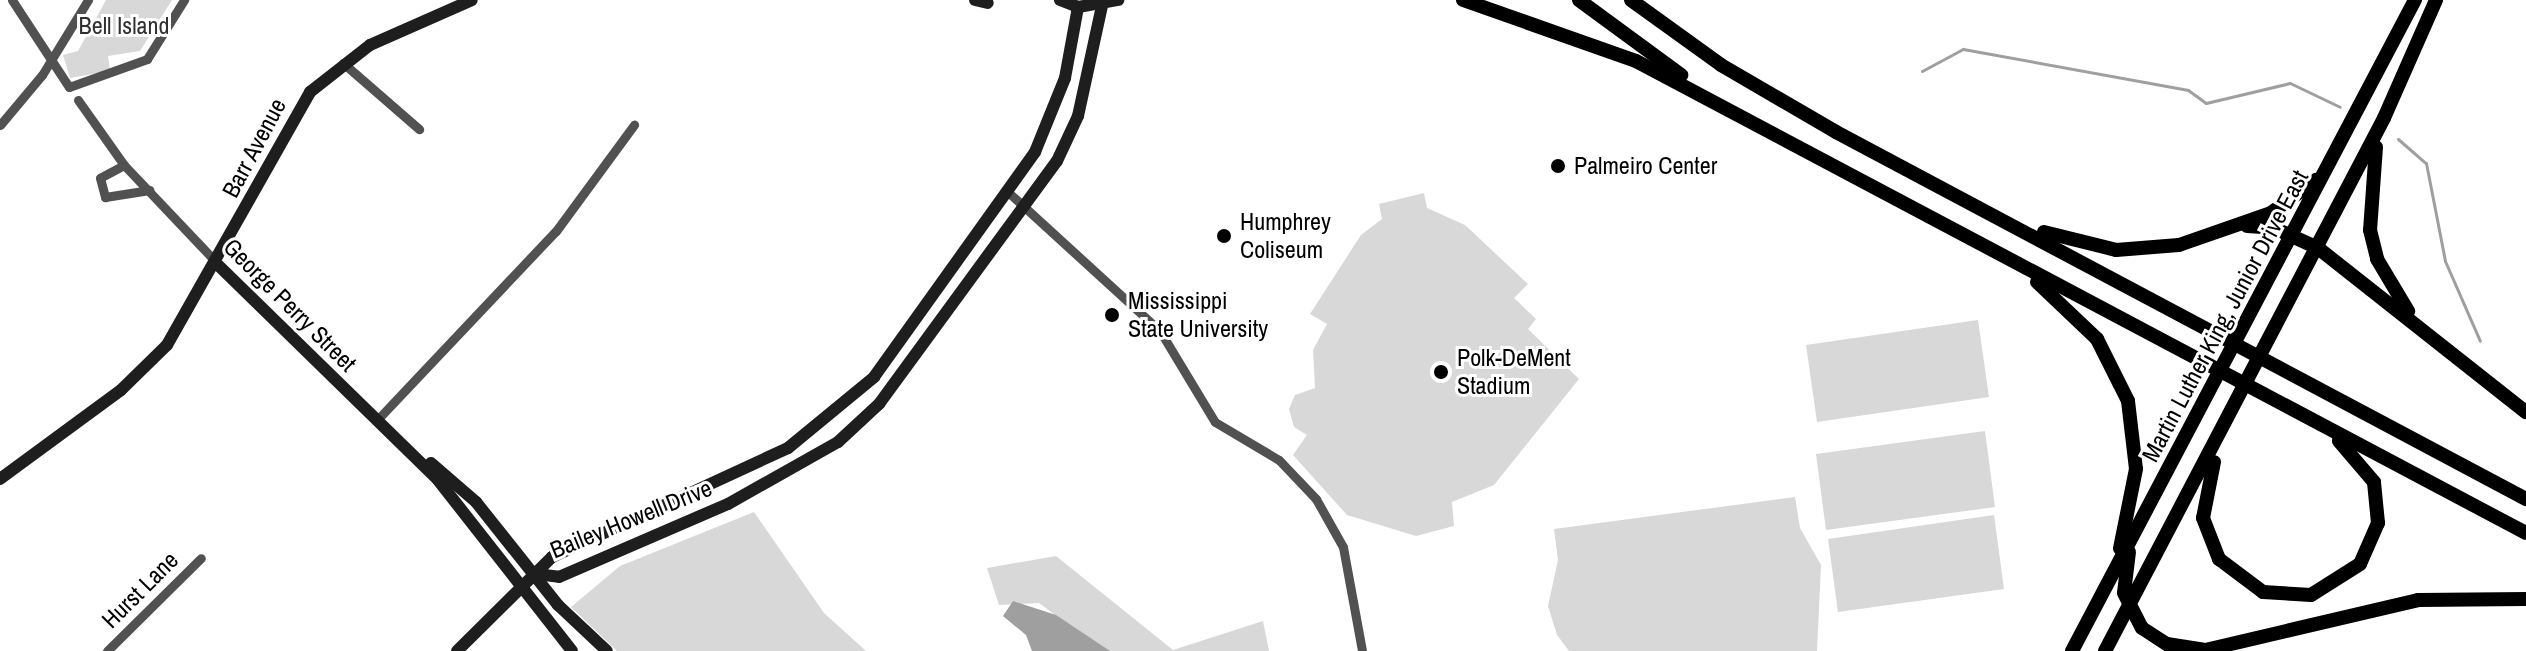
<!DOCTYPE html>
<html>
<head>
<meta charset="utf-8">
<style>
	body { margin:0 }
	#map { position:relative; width:2526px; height:651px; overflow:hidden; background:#fff; font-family:"Archivo Narrow",sans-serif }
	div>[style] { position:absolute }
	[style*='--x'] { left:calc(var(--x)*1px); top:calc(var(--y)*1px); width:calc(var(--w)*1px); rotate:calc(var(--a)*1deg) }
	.green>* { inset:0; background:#d8d8d8 }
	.water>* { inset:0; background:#9f9f9f }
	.stream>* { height:3px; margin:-1.5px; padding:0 1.5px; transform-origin:1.5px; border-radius:1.5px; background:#9f9f9f }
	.street>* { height:9px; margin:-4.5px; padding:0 4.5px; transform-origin:4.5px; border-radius:4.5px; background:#515151 }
	.secondary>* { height:12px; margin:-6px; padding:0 6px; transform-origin:6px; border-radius:6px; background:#1e1e1e }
	.primary>* { height:14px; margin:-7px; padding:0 7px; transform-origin:7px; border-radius:7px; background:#000 }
	.dots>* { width:22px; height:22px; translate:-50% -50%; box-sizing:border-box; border:4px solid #fff; border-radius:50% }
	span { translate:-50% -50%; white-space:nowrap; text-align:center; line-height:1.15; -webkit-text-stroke:6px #fff; paint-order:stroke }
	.park-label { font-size:24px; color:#2f2f2f }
	.street-label { font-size:24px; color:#000 }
	.poi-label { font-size:24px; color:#000 }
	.left { translate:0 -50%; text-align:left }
</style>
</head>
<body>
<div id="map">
	<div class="green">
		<div style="clip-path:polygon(106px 0,172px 0,140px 51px,108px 56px,110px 71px,70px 78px,63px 55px,78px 51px)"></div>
		<div style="clip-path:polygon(1424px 193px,1427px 208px,1465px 225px,1528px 284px,1514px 298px,1536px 319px,1528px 329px,1579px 379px,1494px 485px,1452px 502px,1454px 526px,1416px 536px,1347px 515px,1293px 455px,1307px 435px,1294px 427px,1289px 409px,1295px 395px,1315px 388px,1313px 350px,1327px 324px,1310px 314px,1361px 235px,1382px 219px,1379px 204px)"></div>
		<div style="clip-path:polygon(1978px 320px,1989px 397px,1817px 422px,1806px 345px)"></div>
		<div style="clip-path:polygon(1985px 431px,1995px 507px,1826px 530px,1816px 454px)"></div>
		<div style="clip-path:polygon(1795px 497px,1800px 528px,1821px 565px,1817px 651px,1569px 651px,1557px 635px,1548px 606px,1558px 560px,1554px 529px)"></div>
		<div style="clip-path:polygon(754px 512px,824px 613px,866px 651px,617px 651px,571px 607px,620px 566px)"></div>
		<div style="clip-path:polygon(1994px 515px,2004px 589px,1838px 612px,1828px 539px)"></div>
		<div style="clip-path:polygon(1056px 556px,1173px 650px,1263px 621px,1269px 651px,1104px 651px,1039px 603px,999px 605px,987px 568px)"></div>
	</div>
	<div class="water">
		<div style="clip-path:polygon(1013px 601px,1056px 615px,1110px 651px,1032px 651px,1026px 635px,1003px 616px)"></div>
	</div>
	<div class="stream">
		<div style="--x:1922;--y:71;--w:47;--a:-28.2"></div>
		<div style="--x:1963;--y:49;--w:229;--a:10.3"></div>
		<div style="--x:2188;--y:90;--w:22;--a:36"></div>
		<div style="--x:2206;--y:103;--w:86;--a:-13.4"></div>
		<div style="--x:2290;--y:83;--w:55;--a:25.6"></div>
		<div style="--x:2398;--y:139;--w:37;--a:41"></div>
		<div style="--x:2426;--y:163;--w:100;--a:79"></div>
		<div style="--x:2445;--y:261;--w:87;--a:66.4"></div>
	</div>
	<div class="street">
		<div style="--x:12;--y:0;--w:104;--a:56.8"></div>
		<div style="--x:69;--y:87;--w:83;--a:-19.7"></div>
		<div style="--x:147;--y:59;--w:70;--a:-57.9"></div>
		<div style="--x:343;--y:63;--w:101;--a:41"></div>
		<div style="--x:78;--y:100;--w:80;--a:54.7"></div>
		<div style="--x:124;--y:165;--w:137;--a:46.5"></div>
		<div style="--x:0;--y:125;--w:65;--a:-50"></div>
		<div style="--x:42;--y:75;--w:88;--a:-58.5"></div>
		<div style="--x:124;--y:165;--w:27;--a:152"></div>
		<div style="--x:100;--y:178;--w:20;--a:75"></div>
		<div style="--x:105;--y:197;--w:45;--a:-9"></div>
		<div style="--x:1009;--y:193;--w:205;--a:42.4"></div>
		<div style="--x:1160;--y:331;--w:106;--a:58.9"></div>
		<div style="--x:1215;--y:422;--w:74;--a:30.7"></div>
		<div style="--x:1279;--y:460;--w:54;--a:46.5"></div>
		<div style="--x:1316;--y:499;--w:55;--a:60.6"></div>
		<div style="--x:1343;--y:547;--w:106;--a:79.6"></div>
		<div style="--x:377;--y:420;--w:260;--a:-46.6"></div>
		<div style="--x:556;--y:231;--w:132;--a:-53.7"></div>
		<div style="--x:107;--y:651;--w:132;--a:-44.7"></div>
	</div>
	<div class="secondary">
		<div style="--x:975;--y:0;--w:13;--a:13"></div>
		<div style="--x:1060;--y:0;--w:19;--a:21"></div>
		<div style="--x:1078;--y:7;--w:41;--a:-9.9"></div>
		<div style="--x:218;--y:265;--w:308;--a:44.3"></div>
		<div style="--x:438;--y:480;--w:217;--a:51.9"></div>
		<div style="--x:431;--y:463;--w:60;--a:40.9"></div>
		<div style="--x:476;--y:502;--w:132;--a:51.5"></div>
		<div style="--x:558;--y:605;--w:67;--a:43.2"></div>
		<div style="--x:0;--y:479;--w:150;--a:-36.3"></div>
		<div style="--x:121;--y:390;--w:64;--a:-44.4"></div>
		<div style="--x:167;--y:345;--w:291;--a:-60.5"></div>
		<div style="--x:310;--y:92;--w:76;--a:-38.1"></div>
		<div style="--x:370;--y:45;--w:111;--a:-23.8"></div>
		<div style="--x:536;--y:574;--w:23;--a:7"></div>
		<div style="--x:559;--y:577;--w:184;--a:-23.4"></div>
		<div style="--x:728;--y:504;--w:126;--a:-29.4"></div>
		<div style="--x:838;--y:442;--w:56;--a:-42.8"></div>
		<div style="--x:879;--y:404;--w:301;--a:-53.8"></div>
		<div style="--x:1057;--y:161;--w:50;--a:-65"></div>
		<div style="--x:1078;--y:116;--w:113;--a:-77.7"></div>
		<div style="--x:457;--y:651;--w:134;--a:-44.7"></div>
		<div style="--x:552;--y:557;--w:260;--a:-24.8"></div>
		<div style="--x:788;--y:448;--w:112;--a:-39.5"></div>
		<div style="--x:874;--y:377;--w:277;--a:-54.4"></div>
		<div style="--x:1035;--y:152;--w:80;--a:-67.9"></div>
		<div style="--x:1065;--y:78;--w:72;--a:-79.6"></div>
	</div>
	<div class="primary">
		<div style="--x:1463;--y:0;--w:183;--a:19.4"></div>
		<div style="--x:1636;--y:61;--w:1007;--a:27.94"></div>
		<div style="--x:1579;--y:0;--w:127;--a:36.3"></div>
		<div style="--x:1631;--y:0;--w:111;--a:35.8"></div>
		<div style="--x:1721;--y:65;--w:133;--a:30.2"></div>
		<div style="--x:1836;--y:132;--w:782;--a:28.01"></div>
		<div style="--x:2376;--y:147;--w:83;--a:94.1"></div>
		<div style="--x:2370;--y:230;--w:30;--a:76"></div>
		<div style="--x:2377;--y:259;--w:61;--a:59.2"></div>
		<div style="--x:2247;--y:226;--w:27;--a:4"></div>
		<div style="--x:2274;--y:228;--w:48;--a:24.4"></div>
		<div style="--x:2318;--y:248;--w:265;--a:38.3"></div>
		<div style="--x:2044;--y:232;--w:74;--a:14"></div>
		<div style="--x:2116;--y:250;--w:63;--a:-4.5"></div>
		<div style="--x:2179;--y:245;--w:97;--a:-19.2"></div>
		<div style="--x:2271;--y:213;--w:56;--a:-36.3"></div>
		<div style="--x:2037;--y:282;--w:83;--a:43.5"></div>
		<div style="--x:2097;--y:339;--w:69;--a:63.4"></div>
		<div style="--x:2128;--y:401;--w:68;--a:83.3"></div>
		<div style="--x:2136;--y:469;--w:81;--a:101.4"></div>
		<div style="--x:2214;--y:462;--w:57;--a:101.1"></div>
		<div style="--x:2203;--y:518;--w:44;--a:68.7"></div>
		<div style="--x:2219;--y:559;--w:55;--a:36.9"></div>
		<div style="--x:2263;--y:592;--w:48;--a:3.6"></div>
		<div style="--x:2311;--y:595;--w:58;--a:-32.3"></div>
		<div style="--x:2360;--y:564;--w:45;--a:-66.3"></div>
		<div style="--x:2378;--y:523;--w:41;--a:-95.6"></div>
		<div style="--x:2374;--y:482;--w:54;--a:-130.5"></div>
		<div style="--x:2129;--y:552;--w:41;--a:97"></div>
		<div style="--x:2124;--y:593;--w:39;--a:63"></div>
		<div style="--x:2142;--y:628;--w:30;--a:33"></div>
		<div style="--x:2167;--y:644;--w:37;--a:9"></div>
		<div style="--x:2072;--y:651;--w:736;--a:-62.22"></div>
		<div style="--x:2105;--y:651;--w:602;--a:-62.37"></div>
		<div style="--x:2384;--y:118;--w:129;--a:-66.2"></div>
		<div style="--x:2201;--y:651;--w:223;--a:-13.2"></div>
		<div style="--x:2418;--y:600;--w:108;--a:-0.5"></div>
	</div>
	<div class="dots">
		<div style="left:1558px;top:166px;background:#000"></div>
		<div style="left:1224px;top:236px;background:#000"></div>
		<div style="left:1112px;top:315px;background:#000"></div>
		<div style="left:1441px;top:372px;background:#000"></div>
	</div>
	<div class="park-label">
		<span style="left:124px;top:26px">Bell Island</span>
	</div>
	<div class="street-label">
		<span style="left:254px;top:148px;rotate:-62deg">Barr Avenue</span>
		<span style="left:290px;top:305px;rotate:45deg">George Perry Street</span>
		<span style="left:2225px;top:316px;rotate:-62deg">Martin Luther King, Junior Drive East</span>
		<span style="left:631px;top:519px;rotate:-22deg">Bailey Howell Drive</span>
		<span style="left:140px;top:590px;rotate:-45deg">Hurst Lane</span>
	</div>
	<div class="poi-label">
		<span class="left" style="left:1574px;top:166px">Palmeiro Center</span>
		<span class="left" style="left:1240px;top:236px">Humphrey<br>Coliseum</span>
		<span class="left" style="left:1128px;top:315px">Mississippi<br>State University</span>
		<span class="left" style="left:1457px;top:372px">Polk-DeMent<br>Stadium</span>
	</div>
</div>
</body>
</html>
